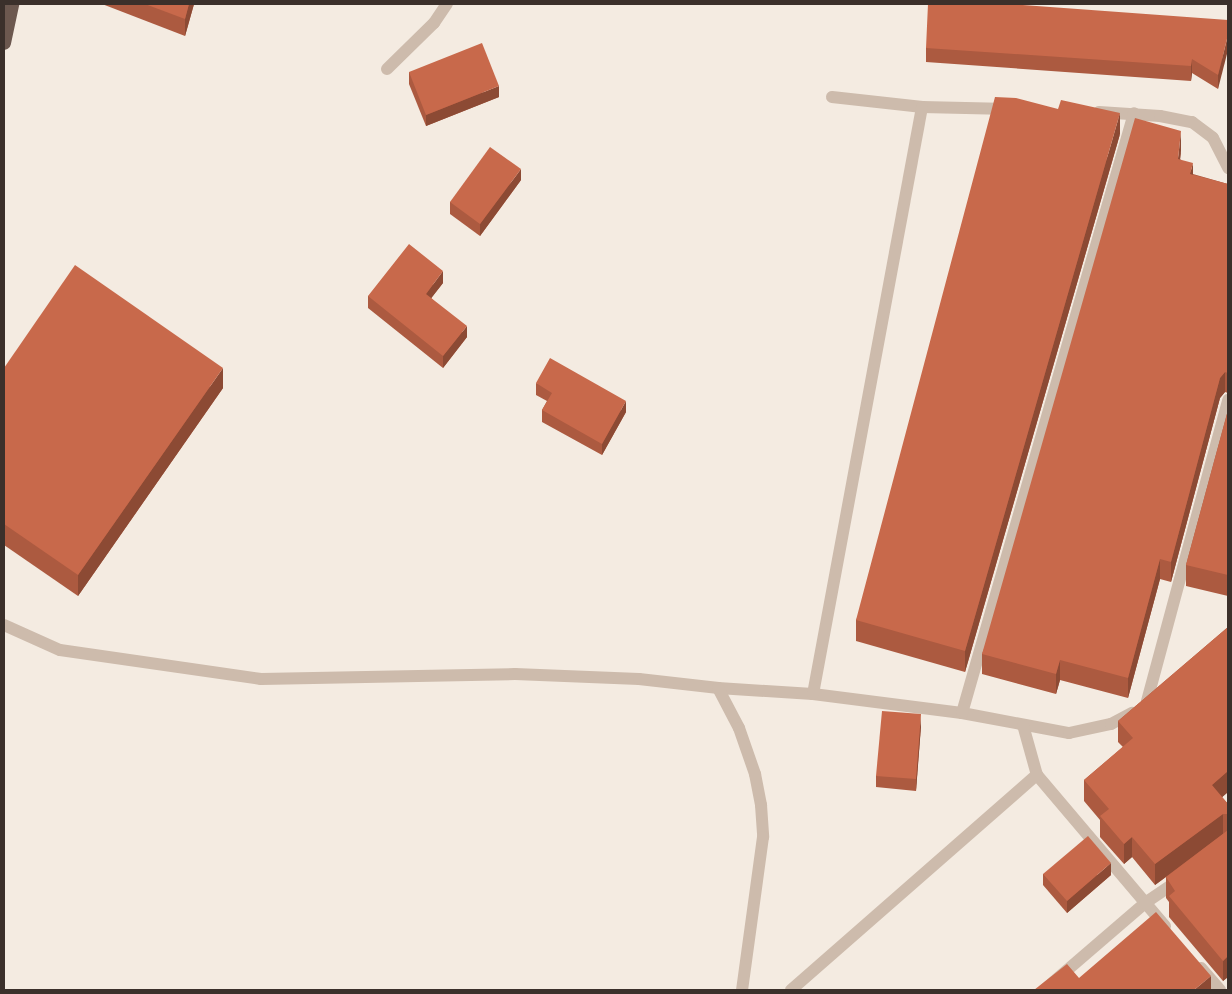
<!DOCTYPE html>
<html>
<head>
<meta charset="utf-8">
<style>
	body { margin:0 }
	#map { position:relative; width:1232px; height:994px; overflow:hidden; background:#f4ebe1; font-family:"PT Sans Narrow",sans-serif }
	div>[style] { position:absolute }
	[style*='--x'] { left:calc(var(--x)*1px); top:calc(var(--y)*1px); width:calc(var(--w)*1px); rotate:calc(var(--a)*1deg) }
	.minor>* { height:12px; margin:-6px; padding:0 6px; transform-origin:6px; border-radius:6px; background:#cdbbac }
	.trunk>* { height:14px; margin:-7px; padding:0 7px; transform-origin:7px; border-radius:7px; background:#6c584f }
	.wall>* { inset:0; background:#ac5a40 }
	.shaded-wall>* { inset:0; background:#8c4a34 }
	.building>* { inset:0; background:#c8694b }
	span { translate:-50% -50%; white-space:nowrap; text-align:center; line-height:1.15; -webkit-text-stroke:4px #fbf5ee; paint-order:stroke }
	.frame { position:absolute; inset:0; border:5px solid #3b302b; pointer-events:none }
</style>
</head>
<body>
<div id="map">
	<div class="minor">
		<div style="--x:387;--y:69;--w:66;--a:-44.4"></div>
		<div style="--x:434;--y:23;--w:23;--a:-56"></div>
		<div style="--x:832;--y:97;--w:91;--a:6.3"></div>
		<div style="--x:922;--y:107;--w:87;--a:1.3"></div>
		<div style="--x:1099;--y:112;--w:61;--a:3.8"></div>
		<div style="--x:1160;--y:116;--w:33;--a:11"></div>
		<div style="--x:1192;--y:122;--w:26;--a:37"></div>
		<div style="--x:1213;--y:138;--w:34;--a:63"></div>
		<div style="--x:4;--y:625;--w:61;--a:24.1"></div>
		<div style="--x:60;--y:650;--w:203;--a:8.2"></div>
		<div style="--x:261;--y:679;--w:254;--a:-1.1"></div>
		<div style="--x:515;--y:674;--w:124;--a:2.3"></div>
		<div style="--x:639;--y:679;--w:80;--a:6.5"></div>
		<div style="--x:718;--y:688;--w:95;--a:3.6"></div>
		<div style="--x:813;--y:694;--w:150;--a:7.3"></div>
		<div style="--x:962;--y:713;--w:109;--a:10.6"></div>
		<div style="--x:1069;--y:733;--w:43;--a:-12.1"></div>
		<div style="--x:1111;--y:724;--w:24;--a:-28"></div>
		<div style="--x:718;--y:688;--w:45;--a:62.3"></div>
		<div style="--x:739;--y:728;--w:49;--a:70.8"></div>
		<div style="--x:755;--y:774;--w:32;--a:79"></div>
		<div style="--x:761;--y:805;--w:32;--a:86"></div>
		<div style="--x:763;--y:837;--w:154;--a:97.8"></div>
		<div style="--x:813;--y:694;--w:597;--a:-79.48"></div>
		<div style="--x:1147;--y:701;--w:312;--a:-74.9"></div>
		<div style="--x:962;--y:713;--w:624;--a:-74"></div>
		<div style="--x:1023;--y:725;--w:52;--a:74.4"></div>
		<div style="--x:1037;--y:775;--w:198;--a:49.7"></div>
		<div style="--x:1201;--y:968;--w:29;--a:49"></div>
		<div style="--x:791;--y:990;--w:327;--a:-41.2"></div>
		<div style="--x:1044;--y:990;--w:133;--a:-40.7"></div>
		<div style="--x:1145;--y:903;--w:41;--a:-34.1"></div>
	</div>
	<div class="trunk">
		<div style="--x:4;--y:43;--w:40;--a:-78"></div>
	</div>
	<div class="wall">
		<div style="clip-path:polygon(102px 4px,194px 4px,185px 36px)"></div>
		<div style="clip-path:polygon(1228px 20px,1218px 89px,1192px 73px,1191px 81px,926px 62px,926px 48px)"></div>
		<div style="clip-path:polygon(409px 72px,499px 97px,426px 126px,409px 84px)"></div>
		<div style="clip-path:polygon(1120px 134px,965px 672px,856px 641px,856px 620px)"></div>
		<div style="clip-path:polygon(1181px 151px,1180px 159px,1193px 174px,1228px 184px,1228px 393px,1225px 392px,1220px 398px,1171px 582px,1160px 579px,1128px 698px,1060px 680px,1056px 694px,982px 674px,982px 654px)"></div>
		<div style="clip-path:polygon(521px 180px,480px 236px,450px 214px,450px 202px)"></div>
		<div style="clip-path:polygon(443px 283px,431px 298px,467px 337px,443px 368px,368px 308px,368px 296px)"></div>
		<div style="clip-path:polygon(4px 368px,223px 388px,78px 596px,4px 545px)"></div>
		<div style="clip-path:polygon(536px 383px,626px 412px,602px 455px,542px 422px,542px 410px,547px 401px,536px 395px)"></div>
		<div style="clip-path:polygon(1228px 410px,1228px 596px,1186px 586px,1186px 565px)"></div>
		<div style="clip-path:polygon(1228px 627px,1228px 792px,1222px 797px,1228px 804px,1228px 977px,1223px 981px,1169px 917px,1169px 902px,1166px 898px,1166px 877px,1155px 885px,1132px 857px,1124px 864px,1100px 837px,1100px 820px,1084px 801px,1084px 780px,1123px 747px,1118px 742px,1118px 721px)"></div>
		<div style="clip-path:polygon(921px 726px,916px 791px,876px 787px,876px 776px)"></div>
		<div style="clip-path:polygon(1043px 874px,1111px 875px,1067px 913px,1043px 885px)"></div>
	</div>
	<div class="shaded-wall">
		<div style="clip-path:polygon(189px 4px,194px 4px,185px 36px,185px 19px)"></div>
		<div style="clip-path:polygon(1228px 35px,1228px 50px,1218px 89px,1218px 75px)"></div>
		<div style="clip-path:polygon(1192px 59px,1192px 73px,1191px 81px,1191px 66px)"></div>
		<div style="clip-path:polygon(499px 86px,499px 97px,426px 126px,426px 115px)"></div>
		<div style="clip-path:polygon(1120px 113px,1120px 134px,965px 672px,965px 651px)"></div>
		<div style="clip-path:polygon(1181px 131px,1181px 151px,1178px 179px,1178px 159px)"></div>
		<div style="clip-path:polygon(1193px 163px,1193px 183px,1190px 174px)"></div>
		<div style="clip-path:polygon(521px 169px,521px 180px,480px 236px,480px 224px)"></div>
		<div style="clip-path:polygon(443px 271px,443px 283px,426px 305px,426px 294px)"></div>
		<div style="clip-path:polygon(467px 326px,467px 337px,443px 368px,443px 356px)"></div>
		<div style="clip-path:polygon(223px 368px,223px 388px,78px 596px,78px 575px)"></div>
		<div style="clip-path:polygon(1225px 372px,1225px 392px,1220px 398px,1171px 582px,1171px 562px,1220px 378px)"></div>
		<div style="clip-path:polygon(626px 401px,626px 412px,602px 455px,602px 444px)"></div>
		<div style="clip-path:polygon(1160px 559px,1160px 579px,1128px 698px,1128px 678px)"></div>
		<div style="clip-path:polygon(1060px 660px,1060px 680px,1056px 694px,1056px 674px)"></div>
		<div style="clip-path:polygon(921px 714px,921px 726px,916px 791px,916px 779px)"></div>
		<div style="clip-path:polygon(1228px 771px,1228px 792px,1212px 806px,1212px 785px)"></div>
		<div style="clip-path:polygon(1223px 814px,1223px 834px,1155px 885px,1155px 864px)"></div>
		<div style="clip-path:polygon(1132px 837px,1132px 857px,1124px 864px,1124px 844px)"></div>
		<div style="clip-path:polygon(1111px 863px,1111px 875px,1067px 913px,1067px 901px)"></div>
		<div style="clip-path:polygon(1228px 956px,1228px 977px,1223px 981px,1223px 961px)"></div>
		<div style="clip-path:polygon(1211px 976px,1211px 990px,1194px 990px)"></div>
	</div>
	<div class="building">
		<div style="clip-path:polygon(145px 4px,189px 4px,185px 19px)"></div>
		<div style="clip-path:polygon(928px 4px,1009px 4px,1228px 20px,1228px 35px,1218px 75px,1192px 59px,1191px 66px,926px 48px)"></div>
		<div style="clip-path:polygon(482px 43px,499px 86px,426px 115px,409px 72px)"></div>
		<div style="clip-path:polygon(995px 97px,1016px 98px,1058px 109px,1061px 100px,1120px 113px,965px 651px,856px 620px)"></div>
		<div style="clip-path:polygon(1135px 118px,1181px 131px,1178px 159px,1193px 163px,1190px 174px,1228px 184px,1228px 373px,1225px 372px,1220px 378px,1171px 562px,1160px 559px,1128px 678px,1060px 660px,1056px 674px,982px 654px)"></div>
		<div style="clip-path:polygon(490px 147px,521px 169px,480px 224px,450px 202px)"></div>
		<div style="clip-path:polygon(409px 244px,443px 271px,426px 294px,467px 326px,443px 356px,368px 296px)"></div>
		<div style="clip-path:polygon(75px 265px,223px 368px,78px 575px,4px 524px,4px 368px)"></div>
		<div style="clip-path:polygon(550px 358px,626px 401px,602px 444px,542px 410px,552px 393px,536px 383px)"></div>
		<div style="clip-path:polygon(1228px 410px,1228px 575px,1186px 565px)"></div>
		<div style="clip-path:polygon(1228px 627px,1228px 771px,1212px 785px,1228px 804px,1228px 814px,1223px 814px,1155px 864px,1132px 837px,1124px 844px,1100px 816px,1109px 809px,1084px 780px,1133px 738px,1118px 721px)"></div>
		<div style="clip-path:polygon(882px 711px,921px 714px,916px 779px,876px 776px)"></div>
		<div style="clip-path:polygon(1228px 830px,1228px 956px,1223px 961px,1169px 896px,1175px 891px,1166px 877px)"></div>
		<div style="clip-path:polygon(1088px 836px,1111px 863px,1067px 901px,1043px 874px)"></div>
		<div style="clip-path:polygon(1156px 912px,1211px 976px,1194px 990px,1034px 990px,1067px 964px,1079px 978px)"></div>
	</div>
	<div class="frame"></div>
</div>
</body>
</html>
